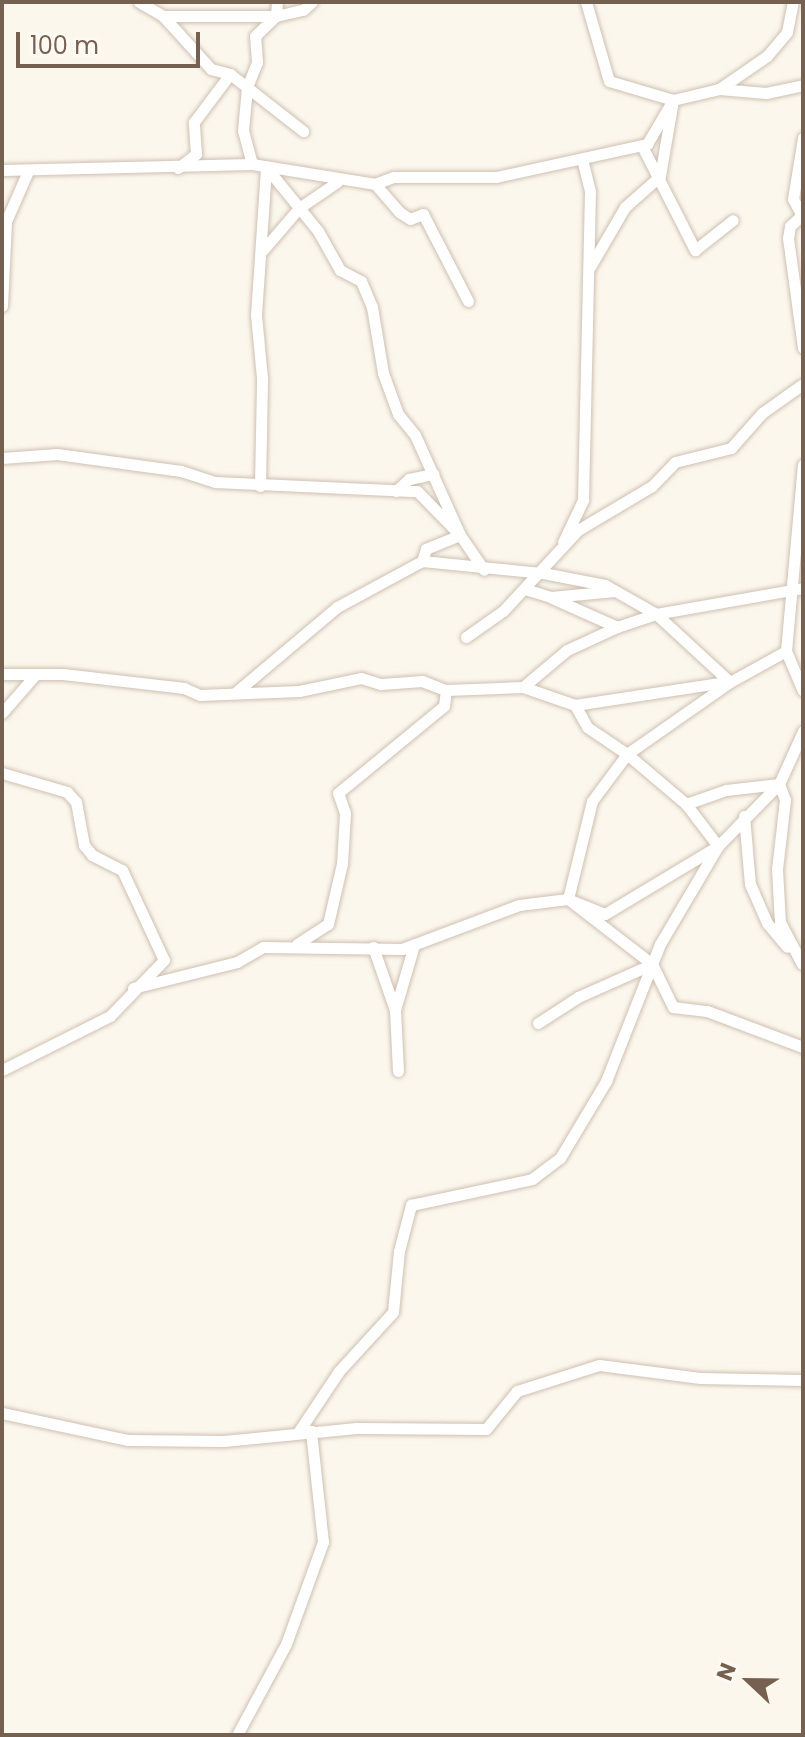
<!DOCTYPE html>
<html>
<head>
<meta charset="utf-8">
<style>
	body { margin:0 }
	#map { position:relative; width:805px; height:1737px; overflow:hidden; background:#fcf7ed; font-family:Poppins,sans-serif }
	div>[style] { position:absolute }
	[style*='--x'] { left:calc(var(--x)*1px); top:calc(var(--y)*1px); width:calc(var(--w)*1px); rotate:calc(var(--a)*1deg) }
	.roads { filter:drop-shadow(0 0 2px #cec0b2) drop-shadow(0 0 2px #cec0b2) }
	.street>* { height:11px; margin:-5.5px; padding:0 5.5px; transform-origin:5.5px; border-radius:5.5px; background:#fff }
	span { translate:-50% -50%; white-space:nowrap; text-align:center; line-height:1.15; -webkit-text-stroke:6px #fefaf3; paint-order:stroke }
	.frame { position:absolute; inset:0; border:4px solid #766050; pointer-events:none }
	.north { position:absolute; left:709px; top:1641px; width:80px; height:80px; -webkit-text-stroke:6px #fefaf3; paint-order:stroke; rotate:292deg; font-size:22px; font-weight:700; line-height:32px; text-align:center; color:#766050 }
	.north::after { content:''; display:block; margin:auto; width:28px; height:36px; background:#766050; clip-path:polygon(50% 0,100% 100%,50% 72%,0 100%) }
	.scale { position:absolute; left:16px; top:32px; width:184px; height:36px; box-sizing:border-box; border:4px solid #766050; border-top:0; padding-left:10px; font-size:24px; line-height:28px; white-space:nowrap; color:#766050; -webkit-text-stroke:6px #fefaf3; paint-order:stroke }
</style>
</head>
<body>
<div id="map">
	<div class="roads">
		<div class="street">
			<div style="--x:139;--y:2;--w:28;--a:30"></div>
			<div style="--x:163;--y:16;--w:72;--a:47.8"></div>
			<div style="--x:211;--y:69;--w:20;--a:15"></div>
			<div style="--x:230;--y:74;--w:93;--a:38"></div>
			<div style="--x:586;--y:2;--w:82;--a:73.8"></div>
			<div style="--x:609;--y:81;--w:67;--a:16.5"></div>
			<div style="--x:673;--y:100;--w:77;--a:99.7"></div>
			<div style="--x:660;--y:176;--w:47;--a:138.5"></div>
			<div style="--x:625;--y:207;--w:69;--a:120.3"></div>
			<div style="--x:163;--y:16;--w:113;--a:0"></div>
			<div style="--x:276;--y:16;--w:14;--a:-86"></div>
			<div style="--x:719;--y:89;--w:58;--a:-34.5"></div>
			<div style="--x:767;--y:56;--w:31;--a:-50"></div>
			<div style="--x:787;--y:32;--w:31;--a:-79"></div>
			<div style="--x:642;--y:146;--w:117;--a:63"></div>
			<div style="--x:695;--y:250;--w:48;--a:-38.3"></div>
			<div style="--x:252;--y:164;--w:34;--a:-105"></div>
			<div style="--x:243;--y:131;--w:44;--a:-84.8"></div>
			<div style="--x:247;--y:87;--w:27;--a:-68"></div>
			<div style="--x:257;--y:62;--w:26;--a:-94"></div>
			<div style="--x:255;--y:36;--w:29;--a:-44"></div>
			<div style="--x:276;--y:16;--w:28;--a:-13"></div>
			<div style="--x:303;--y:10;--w:12;--a:-42"></div>
			<div style="--x:266;--y:167;--w:82;--a:50.9"></div>
			<div style="--x:318;--y:231;--w:45;--a:60.6"></div>
			<div style="--x:340;--y:270;--w:24;--a:28"></div>
			<div style="--x:361;--y:281;--w:28;--a:67"></div>
			<div style="--x:372;--y:307;--w:67;--a:80.5"></div>
			<div style="--x:383;--y:373;--w:44;--a:69.9"></div>
			<div style="--x:398;--y:414;--w:27;--a:51"></div>
			<div style="--x:415;--y:435;--w:110;--a:65.8"></div>
			<div style="--x:460;--y:535;--w:42;--a:55.6"></div>
			<div style="--x:178;--y:168;--w:23;--a:-38"></div>
			<div style="--x:196;--y:154;--w:32;--a:-94"></div>
			<div style="--x:194;--y:122;--w:60;--a:-53.1"></div>
			<div style="--x:2;--y:170;--w:250;--a:-1.4"></div>
			<div style="--x:252;--y:164;--w:125;--a:9.2"></div>
			<div style="--x:375;--y:184;--w:19;--a:-21"></div>
			<div style="--x:393;--y:177;--w:103;--a:0"></div>
			<div style="--x:496;--y:177;--w:155;--a:-12.3"></div>
			<div style="--x:647;--y:144;--w:51;--a:-59.4"></div>
			<div style="--x:673;--y:100;--w:47;--a:-13.4"></div>
			<div style="--x:719;--y:89;--w:47;--a:4.9"></div>
			<div style="--x:766;--y:93;--w:38;--a:-12"></div>
			<div style="--x:375;--y:184;--w:37;--a:49"></div>
			<div style="--x:399;--y:212;--w:13;--a:32"></div>
			<div style="--x:410;--y:219;--w:14;--a:-21"></div>
			<div style="--x:423;--y:214;--w:98;--a:62.7"></div>
			<div style="--x:801;--y:214;--w:17;--a:-118"></div>
			<div style="--x:793;--y:199;--w:62;--a:-80.7"></div>
			<div style="--x:803;--y:214;--w:18;--a:137"></div>
			<div style="--x:790;--y:226;--w:12;--a:99"></div>
			<div style="--x:788;--y:238;--w:111;--a:82.2"></div>
			<div style="--x:4;--y:226;--w:60;--a:-66.4"></div>
			<div style="--x:263;--y:250;--w:55;--a:-49.4"></div>
			<div style="--x:299;--y:208;--w:46;--a:-34.4"></div>
			<div style="--x:2;--y:306;--w:84;--a:-87.3"></div>
			<div style="--x:2;--y:458;--w:55;--a:-4.2"></div>
			<div style="--x:57;--y:454;--w:125;--a:7.8"></div>
			<div style="--x:181;--y:471;--w:36;--a:18"></div>
			<div style="--x:215;--y:482;--w:202;--a:2.6"></div>
			<div style="--x:417;--y:491;--w:62;--a:45.7"></div>
			<div style="--x:460;--y:535;--w:37;--a:158"></div>
			<div style="--x:426;--y:549;--w:13;--a:108"></div>
			<div style="--x:422;--y:561;--w:122;--a:5.7"></div>
			<div style="--x:543;--y:573;--w:63;--a:11"></div>
			<div style="--x:605;--y:585;--w:59;--a:29.6"></div>
			<div style="--x:656;--y:614;--w:100;--a:42.6"></div>
			<div style="--x:260;--y:486;--w:108;--a:-88.9"></div>
			<div style="--x:262;--y:378;--w:63;--a:-95.4"></div>
			<div style="--x:256;--y:315;--w:148;--a:-86.1"></div>
			<div style="--x:396;--y:491;--w:18;--a:-43"></div>
			<div style="--x:409;--y:479;--w:25;--a:-12"></div>
			<div style="--x:563;--y:542;--w:47;--a:-64.5"></div>
			<div style="--x:583;--y:500;--w:309;--a:-88.7"></div>
			<div style="--x:590;--y:191;--w:33;--a:-104"></div>
			<div style="--x:525;--y:589;--w:27;--a:17"></div>
			<div style="--x:551;--y:597;--w:64;--a:-5.4"></div>
			<div style="--x:552;--y:598;--w:71;--a:24"></div>
			<div style="--x:466;--y:637;--w:45;--a:-35.1"></div>
			<div style="--x:503;--y:611;--w:110;--a:-47.2"></div>
			<div style="--x:578;--y:530;--w:86;--a:-30.7"></div>
			<div style="--x:652;--y:486;--w:33;--a:-46"></div>
			<div style="--x:675;--y:462;--w:58;--a:-14"></div>
			<div style="--x:731;--y:448;--w:47;--a:-48.5"></div>
			<div style="--x:762;--y:413;--w:50;--a:-35.3"></div>
			<div style="--x:786;--y:651;--w:43;--a:67"></div>
			<div style="--x:2;--y:674;--w:61;--a:0"></div>
			<div style="--x:63;--y:674;--w:122;--a:6.6"></div>
			<div style="--x:184;--y:688;--w:17;--a:24"></div>
			<div style="--x:200;--y:695;--w:99;--a:-2.3"></div>
			<div style="--x:299;--y:691;--w:63;--a:-11.8"></div>
			<div style="--x:361;--y:678;--w:21;--a:17"></div>
			<div style="--x:381;--y:684;--w:41;--a:-4.2"></div>
			<div style="--x:422;--y:681;--w:26;--a:21"></div>
			<div style="--x:446;--y:690;--w:77;--a:-2.2"></div>
			<div style="--x:523;--y:687;--w:55;--a:19.1"></div>
			<div style="--x:575;--y:705;--w:153;--a:-8.7"></div>
			<div style="--x:523;--y:687;--w:57;--a:-40.1"></div>
			<div style="--x:567;--y:650;--w:55;--a:-24.7"></div>
			<div style="--x:617;--y:627;--w:41;--a:-18.4"></div>
			<div style="--x:656;--y:614;--w:149;--a:-10"></div>
			<div style="--x:235;--y:693;--w:133;--a:-40.1"></div>
			<div style="--x:337;--y:607;--w:97;--a:-28.4"></div>
			<div style="--x:575;--y:705;--w:25;--a:61"></div>
			<div style="--x:587;--y:727;--w:48;--a:34"></div>
			<div style="--x:627;--y:754;--w:77;--a:40.3"></div>
			<div style="--x:686;--y:804;--w:53;--a:52.7"></div>
			<div style="--x:718;--y:846;--w:132;--a:149"></div>
			<div style="--x:605;--y:914;--w:40;--a:-158"></div>
			<div style="--x:568;--y:899;--w:101;--a:-76.2"></div>
			<div style="--x:592;--y:801;--w:59;--a:-53.3"></div>
			<div style="--x:627;--y:754;--w:126;--a:-35"></div>
			<div style="--x:730;--y:682;--w:64;--a:-29"></div>
			<div style="--x:786;--y:651;--w:187;--a:-84.8"></div>
			<div style="--x:2;--y:713;--w:50;--a:-49"></div>
			<div style="--x:2;--y:773;--w:68;--a:16.3"></div>
			<div style="--x:67;--y:792;--w:13;--a:48"></div>
			<div style="--x:76;--y:802;--w:44;--a:79.5"></div>
			<div style="--x:84;--y:845;--w:13;--a:51"></div>
			<div style="--x:92;--y:855;--w:34;--a:27"></div>
			<div style="--x:122;--y:870;--w:99;--a:65"></div>
			<div style="--x:164;--y:960;--w:78;--a:134"></div>
			<div style="--x:110;--y:1016;--w:121;--a:153.4"></div>
			<div style="--x:686;--y:804;--w:42;--a:-19.3"></div>
			<div style="--x:726;--y:790;--w:53;--a:-6.5"></div>
			<div style="--x:779;--y:784;--w:17;--a:69"></div>
			<div style="--x:785;--y:800;--w:69;--a:96.6"></div>
			<div style="--x:777;--y:869;--w:53;--a:86.8"></div>
			<div style="--x:780;--y:922;--w:47;--a:62.4"></div>
			<div style="--x:744;--y:816;--w:68;--a:85"></div>
			<div style="--x:750;--y:884;--w:43;--a:66.4"></div>
			<div style="--x:767;--y:923;--w:31;--a:50"></div>
			<div style="--x:297;--y:944;--w:37;--a:-33"></div>
			<div style="--x:328;--y:924;--w:62;--a:-76.9"></div>
			<div style="--x:342;--y:864;--w:51;--a:-86.6"></div>
			<div style="--x:345;--y:813;--w:21;--a:-109"></div>
			<div style="--x:338;--y:793;--w:137;--a:-39.4"></div>
			<div style="--x:444;--y:706;--w:16;--a:-83"></div>
			<div style="--x:373;--y:947;--w:67;--a:70.8"></div>
			<div style="--x:133;--y:988;--w:107;--a:-14"></div>
			<div style="--x:237;--y:962;--w:30;--a:-30"></div>
			<div style="--x:263;--y:947;--w:139;--a:0.8"></div>
			<div style="--x:402;--y:949;--w:125;--a:-20.6"></div>
			<div style="--x:519;--y:905;--w:49;--a:-7"></div>
			<div style="--x:568;--y:899;--w:106;--a:37.7"></div>
			<div style="--x:652;--y:964;--w:48;--a:64"></div>
			<div style="--x:673;--y:1007;--w:34;--a:7"></div>
			<div style="--x:707;--y:1011;--w:103;--a:20.6"></div>
			<div style="--x:538;--y:1023;--w:48;--a:-33"></div>
			<div style="--x:578;--y:997;--w:77;--a:-23.9"></div>
			<div style="--x:398;--y:1071;--w:61;--a:-92.8"></div>
			<div style="--x:395;--y:1010;--w:68;--a:-73.7"></div>
			<div style="--x:2;--y:1413;--w:129;--a:12.1"></div>
			<div style="--x:128;--y:1440;--w:96;--a:0.6"></div>
			<div style="--x:224;--y:1441;--w:133;--a:-5.6"></div>
			<div style="--x:356;--y:1428;--w:130;--a:0.4"></div>
			<div style="--x:486;--y:1429;--w:49;--a:-50.8"></div>
			<div style="--x:517;--y:1391;--w:86;--a:-17.6"></div>
			<div style="--x:599;--y:1365;--w:102;--a:7.3"></div>
			<div style="--x:700;--y:1378;--w:103;--a:1.1"></div>
			<div style="--x:299;--y:1431;--w:72;--a:-56.3"></div>
			<div style="--x:339;--y:1371;--w:80;--a:-47.5"></div>
			<div style="--x:393;--y:1312;--w:61;--a:-84.4"></div>
			<div style="--x:399;--y:1251;--w:48;--a:-75.4"></div>
			<div style="--x:411;--y:1205;--w:124;--a:-12.1"></div>
			<div style="--x:532;--y:1179;--w:35;--a:-37"></div>
			<div style="--x:560;--y:1158;--w:90;--a:-59.1"></div>
			<div style="--x:606;--y:1081;--w:147;--a:-68.5"></div>
			<div style="--x:660;--y:944;--w:114;--a:-59.4"></div>
			<div style="--x:718;--y:846;--w:87;--a:-45.5"></div>
			<div style="--x:779;--y:784;--w:58;--a:-65.6"></div>
			<div style="--x:237;--y:1735;--w:103;--a:-61.7"></div>
			<div style="--x:286;--y:1644;--w:109;--a:-70.1"></div>
			<div style="--x:323;--y:1542;--w:112;--a:-96.2"></div>
		</div>
	</div>
	<div class="frame"></div>
	<div class="north">N</div>
	<div class="scale">100 m</div>
</div>
</body>
</html>
